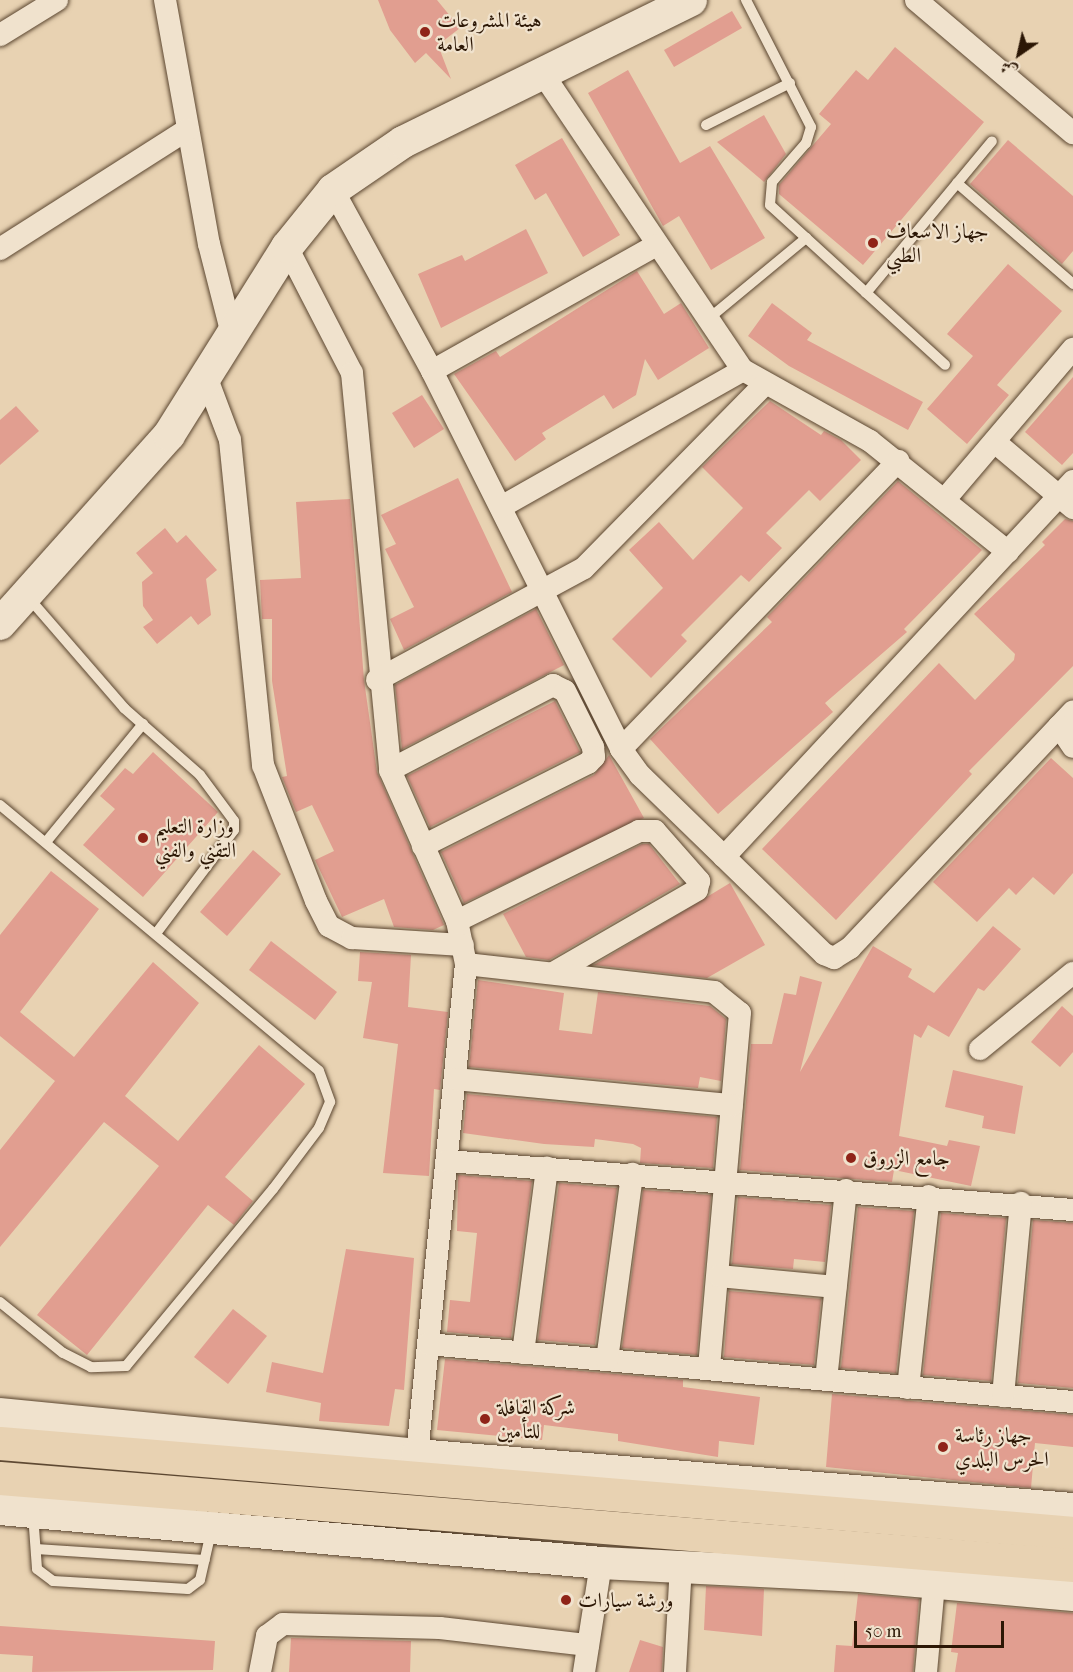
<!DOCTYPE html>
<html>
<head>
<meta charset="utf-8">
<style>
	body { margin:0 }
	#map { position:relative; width:1073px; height:1672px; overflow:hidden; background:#e8d2b2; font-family:"IM FELL French Canon",Amiri,serif }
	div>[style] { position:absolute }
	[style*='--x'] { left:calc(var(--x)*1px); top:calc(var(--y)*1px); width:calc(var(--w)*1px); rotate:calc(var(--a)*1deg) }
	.building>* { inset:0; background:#e19e90 }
	.roads { filter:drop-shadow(0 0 2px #5b4630) drop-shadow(0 0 2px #5b4630) }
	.lane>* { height:10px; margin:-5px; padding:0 5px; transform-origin:5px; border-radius:5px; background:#f0e2cd }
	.street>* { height:22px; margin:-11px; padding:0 11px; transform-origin:11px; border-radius:11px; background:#f0e2cd }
	.secondary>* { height:32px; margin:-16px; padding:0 16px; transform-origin:16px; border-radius:16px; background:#f0e2cd }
	.highway>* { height:33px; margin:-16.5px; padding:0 16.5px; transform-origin:16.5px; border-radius:16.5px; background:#e8d2b2 }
	.dots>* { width:16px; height:16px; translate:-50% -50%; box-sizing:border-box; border:3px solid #f0e2cd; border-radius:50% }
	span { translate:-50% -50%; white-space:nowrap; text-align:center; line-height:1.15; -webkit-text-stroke:4.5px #f0e2cd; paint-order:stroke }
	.poi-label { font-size:21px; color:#2c1705 }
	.left { translate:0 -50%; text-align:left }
	.north { position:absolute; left:989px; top:24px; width:60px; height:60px; -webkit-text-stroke:4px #f0e2cd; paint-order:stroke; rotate:214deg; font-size:16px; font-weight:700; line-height:24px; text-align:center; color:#2c1705 }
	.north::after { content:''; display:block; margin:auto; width:21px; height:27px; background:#2c1705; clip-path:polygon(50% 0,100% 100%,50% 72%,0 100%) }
	.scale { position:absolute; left:854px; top:1621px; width:150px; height:27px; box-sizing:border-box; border:3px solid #2c1705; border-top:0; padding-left:8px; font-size:18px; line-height:21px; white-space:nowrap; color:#2c1705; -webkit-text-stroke:4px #f0e2cd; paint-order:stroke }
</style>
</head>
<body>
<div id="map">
	<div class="building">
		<div style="clip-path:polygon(378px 0,437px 0,460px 28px,438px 45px,451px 79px,426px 53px,415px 63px,390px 30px)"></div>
		<div style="clip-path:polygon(732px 11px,742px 28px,674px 67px,664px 50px)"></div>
		<div style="clip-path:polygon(895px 47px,984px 122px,863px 265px,779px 194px,779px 185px,831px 124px,819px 114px,856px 70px,868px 80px)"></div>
		<div style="clip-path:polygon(628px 70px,680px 163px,710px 146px,765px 238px,711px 270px,679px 216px,663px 226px,588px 93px)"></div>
		<div style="clip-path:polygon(764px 115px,786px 154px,764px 182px,717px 142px)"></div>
		<div style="clip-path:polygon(562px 138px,620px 235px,583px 257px,546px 193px,535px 200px,515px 165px)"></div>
		<div style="clip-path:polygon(1008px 140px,1073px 196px,1073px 251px,1062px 264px,970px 184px)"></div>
		<div style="clip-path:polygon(526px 229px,548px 273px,441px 328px,418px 274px,462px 255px,465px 261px)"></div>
		<div style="clip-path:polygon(1008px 264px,1062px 311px,997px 385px,1009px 395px,967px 444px,927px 409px,973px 356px,947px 334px)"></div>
		<div style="clip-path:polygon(637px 271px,664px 314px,681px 303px,709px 348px,658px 380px,645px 359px,636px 395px,613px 409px,604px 395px,542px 433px,546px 439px,515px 461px,454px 374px,496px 351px,500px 357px)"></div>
		<div style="clip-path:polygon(772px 303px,812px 333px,807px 340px,923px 402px,908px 430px,789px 366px,748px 336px)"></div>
		<div style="clip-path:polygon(1073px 377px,1073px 453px,1062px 465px,1025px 432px)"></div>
		<div style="clip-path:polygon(422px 395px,444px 429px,414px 448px,392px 413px)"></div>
		<div style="clip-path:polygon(770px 401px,821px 435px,824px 431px,841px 440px,861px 460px,820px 501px,809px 490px,766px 533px,782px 548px,749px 582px,741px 575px,681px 635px,687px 641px,651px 678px,612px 639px,663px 588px,629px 550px,659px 522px,693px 560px,743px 508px,702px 467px)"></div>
		<div style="clip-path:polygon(16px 406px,39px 431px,0 465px,0 420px)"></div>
		<div style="clip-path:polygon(458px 478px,512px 592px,404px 650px,390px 619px,414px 607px,385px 549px,396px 544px,381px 515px)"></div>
		<div style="clip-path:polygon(898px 481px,982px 550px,904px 629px,907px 632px,825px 703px,833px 712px,718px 814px,650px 739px,772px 622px,767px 617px)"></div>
		<div style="clip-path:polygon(350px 499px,364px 680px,377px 772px,444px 925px,433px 930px,394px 927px,384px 899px,342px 917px,315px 860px,334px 851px,312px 805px,296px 812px,282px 777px,287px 776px,272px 681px,272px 619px,262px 619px,260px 580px,301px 578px,296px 502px)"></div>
		<div style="clip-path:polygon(1065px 519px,1073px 521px,1073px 666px,969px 771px,972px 774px,836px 920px,762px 849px,939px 663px,975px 700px,1014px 660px,1015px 654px,974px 614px,1045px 545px,1042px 542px)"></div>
		<div style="clip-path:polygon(165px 528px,177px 543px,186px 535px,217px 570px,206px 579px,211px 615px,198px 625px,191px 616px,157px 644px,143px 627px,153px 620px,143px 606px,142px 582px,153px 573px,136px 553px)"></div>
		<div style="clip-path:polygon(536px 609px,564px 665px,402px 749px,395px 685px)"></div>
		<div style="clip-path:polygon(555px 701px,580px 752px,430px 827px,407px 776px)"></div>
		<div style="clip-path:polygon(153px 752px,218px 812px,143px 897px,83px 845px,115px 809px,100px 796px,125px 768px,133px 774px)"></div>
		<div style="clip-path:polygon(609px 755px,644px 818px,464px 903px,441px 852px,594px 775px)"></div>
		<div style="clip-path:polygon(1051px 758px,1073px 778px,1073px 873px,1054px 895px,1033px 877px,1016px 895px,1009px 888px,977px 922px,933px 882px)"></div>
		<div style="clip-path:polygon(642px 844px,649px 844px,680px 884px,549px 960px,526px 957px,503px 914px)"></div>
		<div style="clip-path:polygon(253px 850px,281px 874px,227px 936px,200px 912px)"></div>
		<div style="clip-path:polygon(51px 871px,99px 909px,20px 1012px,74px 1057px,153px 962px,199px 1003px,125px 1096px,178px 1141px,259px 1045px,305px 1084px,225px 1177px,253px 1201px,234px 1225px,208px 1205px,87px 1355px,37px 1315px,159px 1166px,104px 1122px,0 1247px,0 1150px,55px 1081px,0 1036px,0 935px)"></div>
		<div style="clip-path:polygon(730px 883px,765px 945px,707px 978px,594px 965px)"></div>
		<div style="clip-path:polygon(993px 926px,1021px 949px,984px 991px,978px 988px,949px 1037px,928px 1025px,921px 1038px,914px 1034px,899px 1136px,947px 1146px,949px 1140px,980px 1146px,971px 1186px,894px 1170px,892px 1182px,740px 1170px,751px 1044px,772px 1044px,784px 993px,796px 995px,800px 976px,822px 982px,800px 1072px,873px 946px,912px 969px,908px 977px,934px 993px)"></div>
		<div style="clip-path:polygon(271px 941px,337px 992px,315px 1020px,249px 970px)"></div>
		<div style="clip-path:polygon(360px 952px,411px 955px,408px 1007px,448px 1012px,440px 1090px,434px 1089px,429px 1176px,383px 1173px,398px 1044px,363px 1038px,372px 982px,358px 981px)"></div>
		<div style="clip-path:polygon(478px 980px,564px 993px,559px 1030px,592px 1034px,598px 992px,710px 1006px,726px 1019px,721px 1081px,700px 1077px,698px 1088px,469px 1067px)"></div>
		<div style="clip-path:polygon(1062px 1006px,1073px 1016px,1073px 1052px,1060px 1067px,1031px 1042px)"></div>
		<div style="clip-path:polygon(953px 1070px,1023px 1086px,1015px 1134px,982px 1128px,984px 1116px,945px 1107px)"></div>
		<div style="clip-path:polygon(467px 1094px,717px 1117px,713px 1168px,640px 1163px,641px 1148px,633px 1144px,595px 1139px,594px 1147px,544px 1144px,463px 1133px)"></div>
		<div style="clip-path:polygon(458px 1175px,532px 1181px,511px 1338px,447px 1332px,450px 1300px,470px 1302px,477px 1233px,457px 1231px)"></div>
		<div style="clip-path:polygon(559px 1183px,617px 1188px,595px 1345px,538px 1340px)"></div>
		<div style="clip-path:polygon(643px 1190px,711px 1195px,697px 1355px,622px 1348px)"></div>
		<div style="clip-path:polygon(738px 1197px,831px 1205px,825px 1262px,794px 1259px,793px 1269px,732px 1264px)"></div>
		<div style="clip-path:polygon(858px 1207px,914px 1211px,896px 1373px,841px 1368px)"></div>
		<div style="clip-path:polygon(941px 1213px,1006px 1218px,991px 1381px,923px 1375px)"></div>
		<div style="clip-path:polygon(1033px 1220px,1073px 1223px,1073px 1388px,1018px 1383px)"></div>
		<div style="clip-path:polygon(346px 1249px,414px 1258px,404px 1390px,395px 1389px,389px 1426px,319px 1421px,321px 1403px,266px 1392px,272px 1362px,323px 1373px)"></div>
		<div style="clip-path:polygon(729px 1291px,821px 1299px,814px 1365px,724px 1357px)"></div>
		<div style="clip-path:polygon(233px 1309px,267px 1336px,228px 1384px,194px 1357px)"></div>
		<div style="clip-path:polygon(445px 1359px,683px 1380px,683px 1387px,760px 1397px,754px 1445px,719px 1441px,718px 1457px,618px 1441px,618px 1434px,544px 1425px,542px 1440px,437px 1430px)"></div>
		<div style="clip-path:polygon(832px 1394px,1073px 1415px,1073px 1447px,1035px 1443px,1031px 1488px,826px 1467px)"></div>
		<div style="clip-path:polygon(706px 1586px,764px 1589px,762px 1636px,704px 1630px)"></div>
		<div style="clip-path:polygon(858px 1594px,919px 1599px,913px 1672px,834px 1672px,836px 1645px,852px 1646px)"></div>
		<div style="clip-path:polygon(957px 1603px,1073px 1613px,1073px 1672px,955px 1672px,958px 1653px,951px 1652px)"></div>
		<div style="clip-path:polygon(0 1626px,215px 1641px,213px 1670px,32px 1672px,33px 1656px,0 1654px)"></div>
		<div style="clip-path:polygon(291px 1638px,411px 1641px,410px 1672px,289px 1672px)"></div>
		<div style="clip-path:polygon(640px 1640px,663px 1647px,662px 1672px,629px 1672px)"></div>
	</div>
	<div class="roads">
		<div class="lane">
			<div style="--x:746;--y:0;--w:143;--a:62.9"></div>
			<div style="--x:811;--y:127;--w:17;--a:107"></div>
			<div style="--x:806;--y:143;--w:52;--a:131.1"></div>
			<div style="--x:772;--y:182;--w:23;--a:95"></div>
			<div style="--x:770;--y:205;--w:237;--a:42.4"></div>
			<div style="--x:706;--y:125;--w:94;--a:-26.6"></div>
			<div style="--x:957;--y:183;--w:154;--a:41"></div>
			<div style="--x:866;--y:293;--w:197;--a:-50.3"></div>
			<div style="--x:707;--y:320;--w:129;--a:-39.6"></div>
			<div style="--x:28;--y:597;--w:147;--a:49.1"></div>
			<div style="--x:124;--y:708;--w:101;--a:41.4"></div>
			<div style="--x:200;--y:775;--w:57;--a:53.5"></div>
			<div style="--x:234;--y:821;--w:9;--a:90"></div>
			<div style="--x:234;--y:830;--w:128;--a:127"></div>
			<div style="--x:0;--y:805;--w:415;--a:39.8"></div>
			<div style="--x:319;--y:1071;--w:33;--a:70"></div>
			<div style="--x:330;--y:1102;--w:28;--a:113"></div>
			<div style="--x:319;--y:1128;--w:76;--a:127"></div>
			<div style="--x:273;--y:1189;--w:230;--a:129.7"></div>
			<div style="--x:126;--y:1366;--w:35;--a:178"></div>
			<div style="--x:91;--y:1367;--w:31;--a:-153"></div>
			<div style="--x:63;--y:1353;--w:81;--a:-141"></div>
			<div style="--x:46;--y:842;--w:153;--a:-50.6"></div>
			<div style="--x:33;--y:1514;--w:55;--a:85.8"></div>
			<div style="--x:37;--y:1569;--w:20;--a:37"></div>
			<div style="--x:53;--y:1581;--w:135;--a:3.4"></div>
			<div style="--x:188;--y:1589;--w:15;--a:-37"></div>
			<div style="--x:200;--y:1580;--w:49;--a:-77.1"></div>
			<div style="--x:36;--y:1549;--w:169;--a:3.7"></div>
		</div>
		<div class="street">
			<div style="--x:165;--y:0;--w:248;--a:79.8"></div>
			<div style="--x:209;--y:244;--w:97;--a:75.7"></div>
			<div style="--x:916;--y:0;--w:206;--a:40.3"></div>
			<div style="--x:0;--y:35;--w:67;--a:-31.6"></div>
			<div style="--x:543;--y:74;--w:357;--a:56"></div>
			<div style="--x:743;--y:370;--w:145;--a:29.2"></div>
			<div style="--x:870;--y:441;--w:177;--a:38.8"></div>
			<div style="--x:333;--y:190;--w:206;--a:61.3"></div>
			<div style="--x:432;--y:371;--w:423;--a:63.4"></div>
			<div style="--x:621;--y:749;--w:32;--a:54"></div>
			<div style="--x:640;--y:775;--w:257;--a:44.2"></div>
			<div style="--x:824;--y:954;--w:11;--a:22"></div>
			<div style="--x:834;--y:958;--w:19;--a:-32"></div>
			<div style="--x:850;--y:948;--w:325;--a:-46.7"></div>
			<div style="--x:287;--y:247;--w:142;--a:62.7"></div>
			<div style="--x:352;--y:373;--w:399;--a:84.5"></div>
			<div style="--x:390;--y:770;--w:165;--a:66.1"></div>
			<div style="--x:457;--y:921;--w:44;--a:78.2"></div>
			<div style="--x:466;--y:964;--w:493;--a:95.7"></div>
			<div style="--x:0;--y:249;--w:222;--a:-32.5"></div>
			<div style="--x:432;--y:371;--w:256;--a:-29.3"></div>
			<div style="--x:207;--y:379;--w:65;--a:69.3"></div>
			<div style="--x:230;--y:440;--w:327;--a:84.2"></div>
			<div style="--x:263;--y:765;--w:146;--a:68.7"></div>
			<div style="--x:316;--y:901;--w:28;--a:63"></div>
			<div style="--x:329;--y:926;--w:26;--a:28"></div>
			<div style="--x:352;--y:938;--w:111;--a:3.6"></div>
			<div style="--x:996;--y:443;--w:101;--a:40.2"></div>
			<div style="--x:946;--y:498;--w:196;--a:-49.6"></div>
			<div style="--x:501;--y:507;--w:278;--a:-29.5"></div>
			<div style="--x:377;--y:680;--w:235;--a:-28.4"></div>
			<div style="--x:584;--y:568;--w:258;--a:-45.5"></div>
			<div style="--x:1059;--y:726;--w:25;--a:56"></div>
			<div style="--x:621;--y:749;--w:400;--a:-46.1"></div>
			<div style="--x:390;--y:770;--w:184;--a:-27.5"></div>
			<div style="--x:553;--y:685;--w:13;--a:27"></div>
			<div style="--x:565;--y:691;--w:63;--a:63.4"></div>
			<div style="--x:593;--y:747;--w:10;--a:84"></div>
			<div style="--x:594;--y:757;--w:8;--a:135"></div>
			<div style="--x:588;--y:763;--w:185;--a:153.3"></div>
			<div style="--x:724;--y:857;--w:513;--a:-47.13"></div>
			<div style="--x:457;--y:921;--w:203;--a:-26.3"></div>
			<div style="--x:639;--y:831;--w:16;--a:0"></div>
			<div style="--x:655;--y:831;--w:67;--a:48.7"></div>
			<div style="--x:699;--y:881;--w:9;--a:103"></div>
			<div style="--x:697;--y:890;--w:166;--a:150"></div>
			<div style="--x:466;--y:964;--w:250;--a:6.4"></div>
			<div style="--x:714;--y:992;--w:33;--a:39"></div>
			<div style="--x:740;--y:1013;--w:357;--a:95"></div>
			<div style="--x:980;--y:1049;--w:120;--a:-39.3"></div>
			<div style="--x:455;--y:1079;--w:278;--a:5.4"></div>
			<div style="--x:447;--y:1161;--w:628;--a:4.48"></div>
			<div style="--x:719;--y:1276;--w:117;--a:5.4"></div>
			<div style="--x:428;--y:1344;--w:648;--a:5.14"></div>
			<div style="--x:523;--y:1353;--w:187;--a:-82.6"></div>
			<div style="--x:607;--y:1360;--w:188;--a:-82.3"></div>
			<div style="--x:826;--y:1380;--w:191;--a:-84"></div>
			<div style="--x:908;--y:1388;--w:193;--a:-83.8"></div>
			<div style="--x:1003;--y:1396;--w:194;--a:-84.7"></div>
			<div style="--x:260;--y:1672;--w:37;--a:-79"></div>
			<div style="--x:267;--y:1636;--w:20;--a:-37"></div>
			<div style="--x:283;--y:1624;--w:157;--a:1.5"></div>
			<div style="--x:440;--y:1628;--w:149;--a:6.6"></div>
			<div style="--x:584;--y:1672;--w:110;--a:-81.1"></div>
			<div style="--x:675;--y:1672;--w:106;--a:-86.8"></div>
			<div style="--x:926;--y:1672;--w:88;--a:-84.8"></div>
		</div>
		<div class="secondary">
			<div style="--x:0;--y:624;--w:254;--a:-48.2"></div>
			<div style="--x:169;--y:435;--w:222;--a:-57.9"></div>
			<div style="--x:287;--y:247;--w:73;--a:-51.1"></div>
			<div style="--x:333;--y:190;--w:85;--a:-34.4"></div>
			<div style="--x:403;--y:142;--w:321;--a:-26.2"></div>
			<div style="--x:0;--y:1414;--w:419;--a:5.6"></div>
			<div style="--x:417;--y:1455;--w:658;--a:4.71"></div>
			<div style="--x:0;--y:1509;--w:603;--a:5.13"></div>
			<div style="--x:601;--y:1563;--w:259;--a:2.9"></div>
			<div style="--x:860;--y:1576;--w:214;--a:5.1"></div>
		</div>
		<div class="highway">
			<div style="--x:0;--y:1443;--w:1077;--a:4.79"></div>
			<div style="--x:0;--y:1478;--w:1077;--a:4.64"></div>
		</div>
	</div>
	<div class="dots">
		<div style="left:425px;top:32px;background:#8f2418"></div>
		<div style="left:873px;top:243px;background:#8f2418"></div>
		<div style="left:143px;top:838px;background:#8f2418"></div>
		<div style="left:851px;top:1158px;background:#8f2418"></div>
		<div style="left:485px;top:1419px;background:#8f2418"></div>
		<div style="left:943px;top:1447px;background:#8f2418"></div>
		<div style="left:566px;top:1600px;background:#8f2418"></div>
	</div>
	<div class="poi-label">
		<span class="left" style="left:437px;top:32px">هيئة المشروعات<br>العامة</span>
		<span class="left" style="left:886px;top:243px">جهاز الاسعاف<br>الطبي</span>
		<span class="left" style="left:155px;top:838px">وزارة التعليم<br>التقني والفني</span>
		<span class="left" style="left:863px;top:1158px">جامع الزروق</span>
		<span class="left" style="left:497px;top:1419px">شركة القافلة<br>للتأمين</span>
		<span class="left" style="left:955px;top:1447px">جهاز رئاسة<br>الحرس البلدي</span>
		<span class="left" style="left:578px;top:1600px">ورشة سيارات</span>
	</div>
	<div class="north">ش</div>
	<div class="scale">50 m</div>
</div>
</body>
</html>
